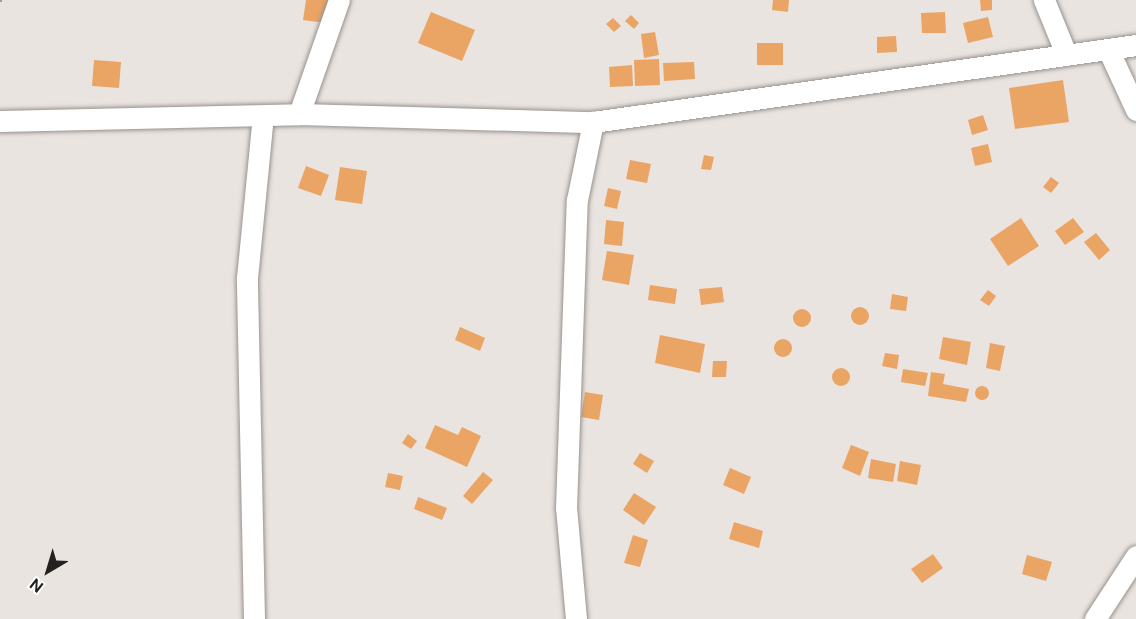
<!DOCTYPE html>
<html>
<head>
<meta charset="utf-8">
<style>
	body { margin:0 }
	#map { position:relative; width:1136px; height:619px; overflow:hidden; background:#eae4e0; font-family:"DM Sans",sans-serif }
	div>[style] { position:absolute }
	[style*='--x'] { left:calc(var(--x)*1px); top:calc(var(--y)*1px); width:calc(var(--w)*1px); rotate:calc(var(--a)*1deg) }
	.building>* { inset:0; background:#eaa464 }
	.round { border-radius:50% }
	.path>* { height:4px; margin-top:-2px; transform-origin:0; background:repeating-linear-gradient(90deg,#9e9a97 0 3px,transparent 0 7.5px) }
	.roads { filter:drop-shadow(0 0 2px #98928e) drop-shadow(0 0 2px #98928e) }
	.minor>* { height:21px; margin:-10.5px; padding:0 10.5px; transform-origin:10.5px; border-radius:10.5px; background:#fff }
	span { translate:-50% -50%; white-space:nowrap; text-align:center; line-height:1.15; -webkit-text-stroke:6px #fff; paint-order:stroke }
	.north { position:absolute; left:18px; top:541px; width:60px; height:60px; -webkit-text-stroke:4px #fff; paint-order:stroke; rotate:218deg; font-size:16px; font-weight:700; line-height:24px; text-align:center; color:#242221 }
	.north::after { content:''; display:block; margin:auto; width:21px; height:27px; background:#242221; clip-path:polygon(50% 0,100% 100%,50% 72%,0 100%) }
</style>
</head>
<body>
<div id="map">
	<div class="building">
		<div style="clip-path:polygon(306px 0,329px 0,325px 23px,303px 20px)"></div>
		<div style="clip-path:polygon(773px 0,789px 0,788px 12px,772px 10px)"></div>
		<div style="clip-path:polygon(980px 0,992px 0,992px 10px,981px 11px)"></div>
		<div style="clip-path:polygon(431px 12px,475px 30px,462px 61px,418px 43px)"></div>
		<div style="clip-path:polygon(945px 12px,946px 33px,922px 33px,921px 13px)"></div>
		<div style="clip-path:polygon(631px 15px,639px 23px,634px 29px,625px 21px)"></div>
		<div style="clip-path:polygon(988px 17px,993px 37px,968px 43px,963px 23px)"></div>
		<div style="clip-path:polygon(613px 18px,621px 26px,614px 32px,606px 24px)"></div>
		<div style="clip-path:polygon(655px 32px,659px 55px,644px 58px,641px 34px)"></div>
		<div style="clip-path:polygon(896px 36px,897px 52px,877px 53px,877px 37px)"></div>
		<div style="clip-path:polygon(757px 43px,783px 43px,783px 65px,757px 65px)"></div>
		<div style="clip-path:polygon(659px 59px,660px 85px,635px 86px,634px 60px)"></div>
		<div style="clip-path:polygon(94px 60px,121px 62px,119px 88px,92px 86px)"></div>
		<div style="clip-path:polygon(694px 62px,695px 79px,664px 81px,663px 63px)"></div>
		<div style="clip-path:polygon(632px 65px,633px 86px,610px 87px,609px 67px)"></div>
		<div style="clip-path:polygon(1063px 80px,1069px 122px,1015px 129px,1009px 88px)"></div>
		<div style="clip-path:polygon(983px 115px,988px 130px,972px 135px,968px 120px)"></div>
		<div style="clip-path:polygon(988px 144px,992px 162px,975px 166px,971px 148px)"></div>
		<div style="clip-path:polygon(704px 155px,714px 157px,711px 170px,701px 169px)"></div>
		<div style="clip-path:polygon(630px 160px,651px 164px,647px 183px,626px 179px)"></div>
		<div style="clip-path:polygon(306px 166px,329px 175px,321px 196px,298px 188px)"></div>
		<div style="clip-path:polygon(340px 167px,367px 171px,362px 204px,335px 200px)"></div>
		<div style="clip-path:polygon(1051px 177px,1059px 183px,1051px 193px,1043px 187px)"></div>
		<div style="clip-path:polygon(608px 188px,621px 191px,617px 209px,604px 206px)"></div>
		<div style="clip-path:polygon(1021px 218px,1039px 246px,1008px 266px,990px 239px)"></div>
		<div style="clip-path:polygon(1073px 218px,1084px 232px,1065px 245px,1055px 231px)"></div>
		<div style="clip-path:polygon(606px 220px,624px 222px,622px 246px,604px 244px)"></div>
		<div style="clip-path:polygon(1096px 233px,1110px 250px,1099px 260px,1084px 242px)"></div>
		<div style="clip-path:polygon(607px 251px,634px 255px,629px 285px,602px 280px)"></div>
		<div style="clip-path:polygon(650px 285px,677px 289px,675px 304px,648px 300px)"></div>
		<div style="clip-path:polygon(722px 287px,724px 302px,701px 305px,699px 289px)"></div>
		<div style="clip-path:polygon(988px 290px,996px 296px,989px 306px,980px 300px)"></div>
		<div style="clip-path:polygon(892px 294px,908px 297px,906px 311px,890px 309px)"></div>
		<div class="round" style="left:851px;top:307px;width:18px;height:18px"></div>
		<div class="round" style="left:793px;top:309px;width:18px;height:18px"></div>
		<div style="clip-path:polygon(460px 327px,485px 338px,480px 351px,455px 340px)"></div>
		<div style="clip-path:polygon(660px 335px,705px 344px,700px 373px,655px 363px)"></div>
		<div style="clip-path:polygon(943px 337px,971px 342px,967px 365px,939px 359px)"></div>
		<div class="round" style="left:774px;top:339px;width:18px;height:18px"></div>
		<div style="clip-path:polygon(990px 343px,1005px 346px,1000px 371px,986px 368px)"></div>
		<div style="clip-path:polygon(885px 353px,899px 355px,897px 369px,882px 366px)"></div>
		<div style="clip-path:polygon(713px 361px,727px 361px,726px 377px,712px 377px)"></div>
		<div class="round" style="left:832px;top:368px;width:18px;height:18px"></div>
		<div style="clip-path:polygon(903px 369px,928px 373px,925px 386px,901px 382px)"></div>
		<div style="clip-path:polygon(931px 372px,945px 374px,943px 384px,969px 389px,966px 402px,928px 396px)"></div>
		<div class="round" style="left:975px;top:386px;width:14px;height:14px"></div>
		<div style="clip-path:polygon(585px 392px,603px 395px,599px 420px,581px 417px)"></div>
		<div style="clip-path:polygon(435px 425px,458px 435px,462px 427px,481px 436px,467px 467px,425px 448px)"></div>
		<div style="clip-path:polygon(408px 434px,417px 441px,411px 449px,402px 443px)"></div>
		<div style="clip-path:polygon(851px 445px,869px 452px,860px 476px,842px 468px)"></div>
		<div style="clip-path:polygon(640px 453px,654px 461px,647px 473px,633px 464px)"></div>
		<div style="clip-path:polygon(871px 459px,896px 464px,893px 482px,868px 478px)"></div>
		<div style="clip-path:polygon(900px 461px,921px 465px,917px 485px,897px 481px)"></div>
		<div style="clip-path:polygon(730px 468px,751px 477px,744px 494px,723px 485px)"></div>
		<div style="clip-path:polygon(483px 472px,493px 480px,472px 504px,463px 496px)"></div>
		<div style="clip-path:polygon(388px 473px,403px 476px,400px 490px,385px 487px)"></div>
		<div style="clip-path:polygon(634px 493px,656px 507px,644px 525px,623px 510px)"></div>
		<div style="clip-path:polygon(418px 497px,447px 508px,442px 520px,414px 509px)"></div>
		<div style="clip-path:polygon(734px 522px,763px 531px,759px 548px,729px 539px)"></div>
		<div style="clip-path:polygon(633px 535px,648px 540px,640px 567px,624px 563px)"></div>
		<div style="clip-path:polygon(933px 554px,943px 568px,922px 583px,911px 569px)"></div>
		<div style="clip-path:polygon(1027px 555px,1052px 562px,1046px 581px,1022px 574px)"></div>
	</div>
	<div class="path">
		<div style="--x:0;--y:0;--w:2;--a:0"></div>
	</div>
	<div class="roads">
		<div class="minor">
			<div style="--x:1044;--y:0;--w:58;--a:67.8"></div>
			<div style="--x:1108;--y:49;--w:67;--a:65.3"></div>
			<div style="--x:299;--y:114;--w:121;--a:-70.7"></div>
			<div style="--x:0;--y:121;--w:299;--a:-1.3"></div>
			<div style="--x:299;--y:114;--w:294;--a:1.6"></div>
			<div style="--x:593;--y:122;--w:548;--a:-8.07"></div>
			<div style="--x:254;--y:619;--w:341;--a:-91.2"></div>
			<div style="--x:247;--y:278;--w:163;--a:-84.4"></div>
			<div style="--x:576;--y:619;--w:111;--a:-95.1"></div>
			<div style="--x:566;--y:508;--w:308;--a:-88"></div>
			<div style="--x:577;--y:200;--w:80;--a:-78.4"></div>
			<div style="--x:1095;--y:619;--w:75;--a:-56.9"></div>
		</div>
	</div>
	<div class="north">N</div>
</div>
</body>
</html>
